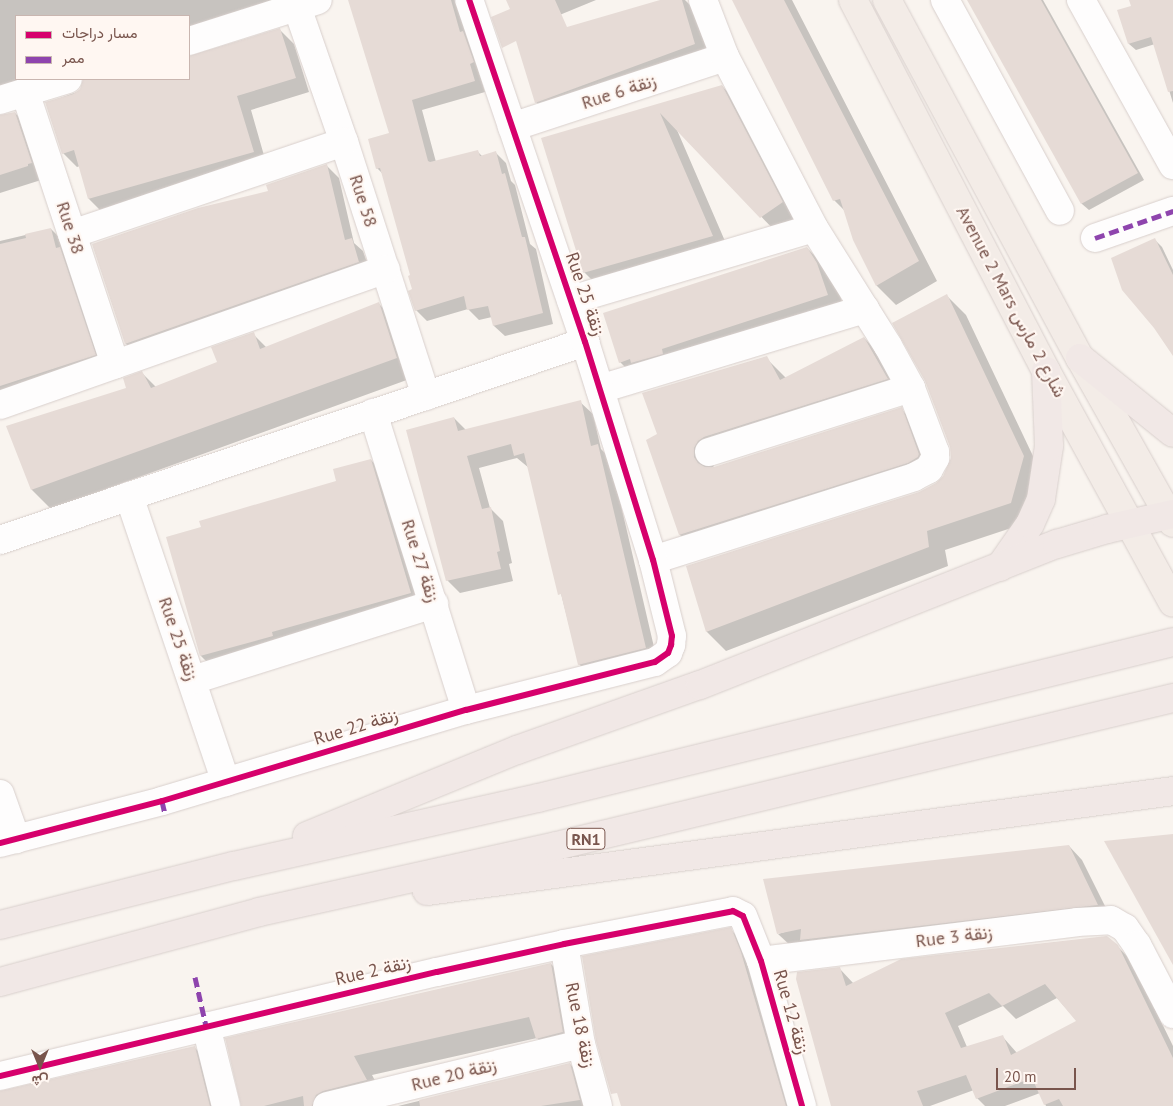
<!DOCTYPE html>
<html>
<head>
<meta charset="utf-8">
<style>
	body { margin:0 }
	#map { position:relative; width:1173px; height:1106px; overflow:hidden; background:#f9f4ef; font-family:"PT Sans",Vazirmatn,sans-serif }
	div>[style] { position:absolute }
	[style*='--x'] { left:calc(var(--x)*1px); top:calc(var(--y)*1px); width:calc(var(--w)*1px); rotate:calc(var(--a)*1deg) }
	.shadow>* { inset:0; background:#0003 }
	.building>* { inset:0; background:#e6dbd6 }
	.roads { filter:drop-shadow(0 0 1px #d8cfcc) drop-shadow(0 0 1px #d8cfcc) }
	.minor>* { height:28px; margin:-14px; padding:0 14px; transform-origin:14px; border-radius:14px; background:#fefdfd }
	.major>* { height:28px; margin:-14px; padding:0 14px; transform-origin:14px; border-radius:14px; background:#f3ece7 }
	.highway>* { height:28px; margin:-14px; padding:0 14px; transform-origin:14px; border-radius:14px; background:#f1e8e6 }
	.quiet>* { height:5px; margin-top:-2.5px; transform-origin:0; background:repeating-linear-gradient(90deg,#8e44ad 0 10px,transparent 0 15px) }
	.cycleway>* { height:6px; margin:-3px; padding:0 3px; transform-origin:3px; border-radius:3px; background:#d6006c }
	span { translate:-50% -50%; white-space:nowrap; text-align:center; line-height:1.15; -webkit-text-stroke:4px #fff7f2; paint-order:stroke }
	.shield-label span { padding:1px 4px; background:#fff7f2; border:1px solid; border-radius:4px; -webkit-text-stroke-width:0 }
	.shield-label { font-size:16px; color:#79554d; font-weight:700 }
	.street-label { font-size:18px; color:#79554d }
	.legend { position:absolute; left:15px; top:15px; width:175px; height:65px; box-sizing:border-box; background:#fff7f2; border:1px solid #c9b6b0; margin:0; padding:6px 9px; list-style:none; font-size:15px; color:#79554d }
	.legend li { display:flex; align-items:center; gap:10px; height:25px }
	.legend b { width:25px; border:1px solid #c9b6b0 }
	.north { position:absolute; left:15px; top:1041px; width:50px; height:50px; -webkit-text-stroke:4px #fff7f2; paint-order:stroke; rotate:180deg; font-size:14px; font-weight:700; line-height:20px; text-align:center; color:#79554d }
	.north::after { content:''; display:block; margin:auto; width:18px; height:22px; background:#79554d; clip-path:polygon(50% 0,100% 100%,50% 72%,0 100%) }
	.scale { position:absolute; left:996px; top:1068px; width:80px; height:22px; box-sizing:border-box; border:2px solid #79554d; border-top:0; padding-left:6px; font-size:15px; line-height:18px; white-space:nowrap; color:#79554d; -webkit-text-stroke:4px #fff7f2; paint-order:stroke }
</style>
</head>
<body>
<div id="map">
	<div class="shadow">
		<div style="clip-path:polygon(0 0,288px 0,189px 34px,189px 16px,16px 16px,16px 79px,74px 79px,0 107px)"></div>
		<div style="clip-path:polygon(350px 0,457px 0,485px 92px,422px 110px,436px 162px,477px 151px,483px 157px,496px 153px,506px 163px,511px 181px,515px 185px,530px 244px,536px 249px,553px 324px,505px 336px,494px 326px,492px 317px,479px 320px,468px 309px,427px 321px,416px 310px,412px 276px,384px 175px,377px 168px,391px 134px)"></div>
		<div style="clip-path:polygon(508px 0,596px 0,528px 28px)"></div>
		<div style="clip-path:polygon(664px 0,685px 0,699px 14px,713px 63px,555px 121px,536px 102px)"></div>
		<div style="clip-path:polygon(734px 0,792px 0,937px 281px,896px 305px,877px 286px,856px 243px,845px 211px,833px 199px)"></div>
		<div style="clip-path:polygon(968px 0,1043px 0,1144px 180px,1089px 210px,1082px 204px)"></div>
		<div style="clip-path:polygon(1131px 0,1173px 0,1173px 103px,1155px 44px,1136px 50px,1129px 44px,1133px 7px)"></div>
		<div style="clip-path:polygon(280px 30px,294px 44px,309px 92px,251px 110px,267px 166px,103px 213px,89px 199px,80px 166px,77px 167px,63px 153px,46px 103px,80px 91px,84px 79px,101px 79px,103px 88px,135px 79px,189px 79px,189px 57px)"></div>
		<div style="clip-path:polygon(722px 86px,741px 106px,801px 221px,780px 236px,677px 130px,731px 255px,603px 291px,584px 272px,542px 139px)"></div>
		<div style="clip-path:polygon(15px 113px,29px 127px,41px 180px,0 193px,0 116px)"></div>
		<div style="clip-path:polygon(327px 166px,339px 178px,354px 243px,363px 251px,371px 274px,138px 356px,126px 344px,93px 245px,269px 192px)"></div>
		<div style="clip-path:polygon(51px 229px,65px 243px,109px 369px,0 404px,0 241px)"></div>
		<div style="clip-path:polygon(1155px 240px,1162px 247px,1173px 270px,1173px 354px)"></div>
		<div style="clip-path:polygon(807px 248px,826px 267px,836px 283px,846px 314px,639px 381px,620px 362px)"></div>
		<div style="clip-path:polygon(947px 296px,966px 315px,1042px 475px,1029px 522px,945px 550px,948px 566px,726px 651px,707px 632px,688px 567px,919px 493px,937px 484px,944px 477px,952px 459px)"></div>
		<div style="clip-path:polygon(379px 304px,398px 323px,415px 377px,51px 509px,32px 490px,8px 427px,128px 389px,142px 373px,156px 387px,219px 362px,253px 334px,267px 348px)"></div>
		<div style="clip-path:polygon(864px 338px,883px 357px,906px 398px,717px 460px,712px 469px,901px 409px,920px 428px,938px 474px,699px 554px,680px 535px,658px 434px,766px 358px,786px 378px)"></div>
		<div style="clip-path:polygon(580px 402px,593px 414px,601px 449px,610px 458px,657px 660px,591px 677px,579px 664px,529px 468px,517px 458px,479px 468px,490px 508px,503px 521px,512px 563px,509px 564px,513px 581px,460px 593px,447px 580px,454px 418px,466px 430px)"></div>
		<div style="clip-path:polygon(371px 460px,383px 473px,422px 605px,213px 668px,201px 656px,202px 528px,338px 481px)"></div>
		<div style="clip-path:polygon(1069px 846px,1082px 860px,1111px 918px,792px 947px,778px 934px)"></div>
		<div style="clip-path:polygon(730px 929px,737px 936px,747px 960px,790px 1106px,622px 1106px)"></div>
		<div style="clip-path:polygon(evenodd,1117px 946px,1131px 960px,1173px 1046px,1173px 1106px,1046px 1106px,1040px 1093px,1005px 1106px,985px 1106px,977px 1098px,974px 1090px,930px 1106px,832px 1106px,839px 968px,854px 984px,1117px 946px,1057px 998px,1078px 1022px,1017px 1053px,1002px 1036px,967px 1047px,958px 1026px,1003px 1006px,1016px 1019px,1057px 998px)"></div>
		<div style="clip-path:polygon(551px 964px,570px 983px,581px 1051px,556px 1057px,537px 1038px,372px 1075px,385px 1099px,356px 1106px,249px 1106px,228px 1039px)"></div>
		<div style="clip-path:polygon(194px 1047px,213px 1066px,223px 1106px,0 1106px,0 1094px)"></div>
		<div style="clip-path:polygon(570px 1064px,589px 1083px,595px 1106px,398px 1106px)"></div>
	</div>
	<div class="building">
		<div style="clip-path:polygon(348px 0,451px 0,460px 32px,463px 31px,474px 62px,470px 64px,475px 81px,412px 100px,428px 161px,430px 162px,478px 150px,480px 156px,496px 151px,502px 174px,505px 173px,522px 237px,525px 237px,543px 313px,493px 326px,488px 306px,467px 310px,464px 296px,415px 311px,408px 291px,412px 289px,408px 276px,410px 275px,380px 168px,376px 169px,368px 139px,389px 133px)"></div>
		<div style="clip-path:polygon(506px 0,555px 0,567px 27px,660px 0,682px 0,695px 44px,535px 103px,516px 41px,502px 48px,491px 17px,510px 9px)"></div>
		<div style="clip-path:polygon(732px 0,784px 0,919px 261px,876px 286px,853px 240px,840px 199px,833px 201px)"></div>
		<div style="clip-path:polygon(967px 0,1041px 0,1138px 173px,1081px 204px)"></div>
		<div style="clip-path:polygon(1129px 0,1173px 0,1173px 91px,1168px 92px,1151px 37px,1128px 44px,1117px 10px,1131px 6px)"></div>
		<div style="clip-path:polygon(280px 28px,296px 78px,237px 96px,254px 152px,88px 199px,74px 150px,62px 154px,45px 102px,73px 94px,80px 89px,83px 79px,189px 79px,189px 56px)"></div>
		<div style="clip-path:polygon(722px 85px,783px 202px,760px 218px,660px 113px,713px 236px,583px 273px,541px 138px)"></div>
		<div style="clip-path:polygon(15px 112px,32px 163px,28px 164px,28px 166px,0 175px,0 115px)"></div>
		<div style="clip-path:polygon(327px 164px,345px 240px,352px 238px,359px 262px,125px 344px,92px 244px,198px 208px,268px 191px,266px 185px)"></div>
		<div style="clip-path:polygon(51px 228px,56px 248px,60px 247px,96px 355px,0 386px,0 244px,26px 238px,25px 234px)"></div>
		<div style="clip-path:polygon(1155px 238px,1173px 275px,1173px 356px,1154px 328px,1122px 290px,1111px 258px)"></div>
		<div style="clip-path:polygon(807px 247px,817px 263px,828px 295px,662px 349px,663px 354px,631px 363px,630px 359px,619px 363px,603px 313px)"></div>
		<div style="clip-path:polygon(947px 294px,1024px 456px,1011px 503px,927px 531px,929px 547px,706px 632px,686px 566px,919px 492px,936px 483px,943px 476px,951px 458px,950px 447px,925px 381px,892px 323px)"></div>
		<div style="clip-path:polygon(379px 302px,397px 358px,31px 490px,6px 426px,126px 388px,123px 378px,142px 371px,151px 388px,217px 362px,211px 347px,254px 332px,260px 349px)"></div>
		<div style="clip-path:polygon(864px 337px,888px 379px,704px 437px,698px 441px,694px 448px,694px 457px,698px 463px,705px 467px,714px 467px,902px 407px,919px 454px,918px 457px,908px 463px,679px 535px,646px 440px,657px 434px,642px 393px,767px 356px,780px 380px)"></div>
		<div style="clip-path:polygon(581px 400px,591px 446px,598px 444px,646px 648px,578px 665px,561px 594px,558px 595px,548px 554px,524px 453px,514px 456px,511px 444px,467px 456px,482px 509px,491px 507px,500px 551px,497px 552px,501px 569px,446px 581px,406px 430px,454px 417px,458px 431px)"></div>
		<div style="clip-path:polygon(371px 459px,411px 593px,272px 632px,273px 636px,200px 656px,166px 537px,201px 527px,199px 521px,336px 481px,333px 469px)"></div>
		<div style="clip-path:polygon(1173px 834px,1173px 965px,1104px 841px)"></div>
		<div style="clip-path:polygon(1069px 845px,1098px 905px,800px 940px,801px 929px,777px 934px,763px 879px)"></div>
		<div style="clip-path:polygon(731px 927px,741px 952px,786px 1106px,621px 1106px,617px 1093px,611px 1094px,596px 1041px,582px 956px)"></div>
		<div style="clip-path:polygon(evenodd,1107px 936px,1118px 945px,1173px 1058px,1173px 1106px,1063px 1106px,1059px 1099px,1044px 1105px,1032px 1078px,976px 1099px,966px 1075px,917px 1091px,923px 1106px,831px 1106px,796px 979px,797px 972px,840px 967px,846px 986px,901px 959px,1107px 936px,1045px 984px,1076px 1021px,1011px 1055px,1003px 1035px,961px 1048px,945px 1013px,989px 993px,1002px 1006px,1045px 984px)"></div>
		<div style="clip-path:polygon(551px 963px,563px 1032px,536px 1039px,529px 1017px,354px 1056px,367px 1080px,323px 1091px,316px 1095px,312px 1106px,304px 1106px,303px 1096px,264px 1106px,241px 1106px,225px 1038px)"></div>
		<div style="clip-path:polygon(195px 1046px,210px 1106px,0 1106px,0 1091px)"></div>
		<div style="clip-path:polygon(570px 1063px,580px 1100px,541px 1106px,420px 1106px,419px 1100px)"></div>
	</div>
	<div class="roads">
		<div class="minor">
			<div style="--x:945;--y:0;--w:240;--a:61.4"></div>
			<div style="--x:1081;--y:0;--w:189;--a:60.9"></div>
			<div style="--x:297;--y:7;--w:143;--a:70.8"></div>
			<div style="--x:344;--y:142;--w:267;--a:72.1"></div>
			<div style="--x:189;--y:41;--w:135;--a:-17.6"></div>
			<div style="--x:25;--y:92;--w:287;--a:71.7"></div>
			<div style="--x:0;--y:100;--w:71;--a:-17.2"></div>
			<div style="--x:512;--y:127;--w:224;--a:-18.2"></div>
			<div style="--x:72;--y:234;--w:287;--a:-18.7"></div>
			<div style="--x:1095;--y:238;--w:83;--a:-19.1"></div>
			<div style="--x:571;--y:300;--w:253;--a:-16.5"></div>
			<div style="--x:600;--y:389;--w:277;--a:-16.8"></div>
			<div style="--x:0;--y:405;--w:409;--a:-19.4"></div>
			<div style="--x:373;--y:413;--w:311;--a:72.6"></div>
			<div style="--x:709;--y:452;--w:212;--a:-17.6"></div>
			<div style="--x:129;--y:496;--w:302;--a:71.3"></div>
			<div style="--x:0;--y:540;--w:618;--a:-18.7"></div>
			<div style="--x:653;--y:560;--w:274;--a:-17.6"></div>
			<div style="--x:914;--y:477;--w:17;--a:-28"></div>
			<div style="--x:929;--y:469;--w:13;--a:-61"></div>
			<div style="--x:935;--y:458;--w:6;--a:-90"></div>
			<div style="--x:935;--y:452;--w:68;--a:-110.6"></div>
			<div style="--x:911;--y:388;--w:48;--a:-118.7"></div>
			<div style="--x:888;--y:346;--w:139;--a:-122.1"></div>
			<div style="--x:814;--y:228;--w:193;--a:-117.5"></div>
			<div style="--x:725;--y:57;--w:61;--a:-111.1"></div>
			<div style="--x:193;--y:680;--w:253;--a:-17.5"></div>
			<div style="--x:0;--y:794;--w:48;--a:70.4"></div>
			<div style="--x:0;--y:843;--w:167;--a:-14.5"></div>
			<div style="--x:162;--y:801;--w:317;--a:-16.7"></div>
			<div style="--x:466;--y:710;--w:195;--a:-14.3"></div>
			<div style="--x:655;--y:662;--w:16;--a:-35"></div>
			<div style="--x:668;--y:653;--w:9;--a:-69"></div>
			<div style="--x:671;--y:645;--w:9;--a:-84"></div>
			<div style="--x:672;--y:636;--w:78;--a:-104"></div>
			<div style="--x:653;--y:560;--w:228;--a:-107.3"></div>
			<div style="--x:585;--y:342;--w:361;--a:-108.7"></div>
			<div style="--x:564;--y:944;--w:101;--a:80.4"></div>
			<div style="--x:581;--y:1044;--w:64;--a:74.7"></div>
			<div style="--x:761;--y:961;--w:318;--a:-7"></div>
			<div style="--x:1077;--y:922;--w:34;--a:-3"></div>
			<div style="--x:1111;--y:920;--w:16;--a:30"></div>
			<div style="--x:1125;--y:928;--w:21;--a:55"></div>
			<div style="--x:1137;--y:945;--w:78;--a:62.4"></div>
			<div style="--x:206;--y:1026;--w:82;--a:76"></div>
			<div style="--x:0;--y:1076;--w:449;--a:-13.4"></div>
			<div style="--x:437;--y:972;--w:130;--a:-12.4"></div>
			<div style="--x:564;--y:944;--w:172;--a:-11"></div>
			<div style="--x:733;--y:911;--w:11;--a:27"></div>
			<div style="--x:743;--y:916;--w:48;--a:68.2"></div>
			<div style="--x:761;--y:961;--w:151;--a:74.2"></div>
			<div style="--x:327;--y:1106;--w:261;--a:-13.7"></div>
		</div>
		<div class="major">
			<div style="--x:853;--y:0;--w:418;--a:62.5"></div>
			<div style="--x:1046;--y:371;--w:264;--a:61.3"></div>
			<div style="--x:887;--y:0;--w:407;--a:61.7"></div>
			<div style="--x:1080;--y:358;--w:189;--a:60.6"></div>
		</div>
		<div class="highway">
			<div style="--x:1080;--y:358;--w:119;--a:38.9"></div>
			<div style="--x:1000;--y:567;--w:52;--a:-55.1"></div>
			<div style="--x:1030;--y:524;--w:27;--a:-66"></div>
			<div style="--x:1041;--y:499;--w:54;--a:-81.4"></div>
			<div style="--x:1049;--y:446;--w:75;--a:-92.3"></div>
			<div style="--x:307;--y:836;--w:227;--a:-22.3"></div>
			<div style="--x:517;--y:750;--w:194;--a:-19.6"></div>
			<div style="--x:700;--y:685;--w:384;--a:-21.6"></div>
			<div style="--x:1057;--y:544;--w:52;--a:-16.7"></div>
			<div style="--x:1107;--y:529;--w:68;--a:-12.8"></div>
			<div style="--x:427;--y:891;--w:753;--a:-7.63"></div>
			<div style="--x:0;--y:925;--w:241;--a:-14.2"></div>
			<div style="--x:234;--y:866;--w:312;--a:-12.6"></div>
			<div style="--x:538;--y:798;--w:654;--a:-13.8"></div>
			<div style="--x:0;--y:982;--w:268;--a:-15.1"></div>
			<div style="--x:259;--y:912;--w:304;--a:-12.5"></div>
			<div style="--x:556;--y:846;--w:635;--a:-13.49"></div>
		</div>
	</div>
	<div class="quiet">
		<div style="--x:1095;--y:238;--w:83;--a:-19.1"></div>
		<div style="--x:162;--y:801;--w:13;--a:77"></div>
		<div style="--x:195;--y:977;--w:50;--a:77.3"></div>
	</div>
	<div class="cycleway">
		<div style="--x:0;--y:843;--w:167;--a:-14.5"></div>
		<div style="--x:162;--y:801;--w:317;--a:-16.7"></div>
		<div style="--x:466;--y:710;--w:195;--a:-14.3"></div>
		<div style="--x:655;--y:662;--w:16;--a:-35"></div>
		<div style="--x:668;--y:653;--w:9;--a:-69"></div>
		<div style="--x:671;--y:645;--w:9;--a:-84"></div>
		<div style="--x:672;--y:636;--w:78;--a:-104"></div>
		<div style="--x:653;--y:560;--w:228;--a:-107.3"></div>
		<div style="--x:585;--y:342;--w:361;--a:-108.7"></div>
		<div style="--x:0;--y:1076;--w:449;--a:-13.4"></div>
		<div style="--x:437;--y:972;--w:130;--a:-12.4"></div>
		<div style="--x:564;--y:944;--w:172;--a:-11"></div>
		<div style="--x:733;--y:911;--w:11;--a:27"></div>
		<div style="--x:743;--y:916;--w:48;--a:68.2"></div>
		<div style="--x:761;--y:961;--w:151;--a:74.2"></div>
	</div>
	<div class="shield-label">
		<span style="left:586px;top:839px">RN1</span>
	</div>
	<div class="street-label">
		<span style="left:619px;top:92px;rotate:-18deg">Rue 6 زنقة</span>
		<span style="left:363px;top:201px;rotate:72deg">Rue 58</span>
		<span style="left:70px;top:228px;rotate:72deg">Rue 38</span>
		<span style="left:585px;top:294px;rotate:71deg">Rue 25 زنقة</span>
		<span style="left:1011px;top:302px;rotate:62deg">Avenue 2 Mars شارع 2 مارس</span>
		<span style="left:420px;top:561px;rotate:72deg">Rue 27 زنقة</span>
		<span style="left:178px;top:639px;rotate:71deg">Rue 25 زنقة</span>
		<span style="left:356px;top:727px;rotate:-17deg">Rue 22 زنقة</span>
		<span style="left:954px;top:937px;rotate:-7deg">Rue 3 زنقة</span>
		<span style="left:373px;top:971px;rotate:-13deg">Rue 2 زنقة</span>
		<span style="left:791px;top:1012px;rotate:74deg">Rue 12 زنقة</span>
		<span style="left:580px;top:1025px;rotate:78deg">Rue 18 زنقة</span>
		<span style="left:454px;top:1075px;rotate:-14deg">Rue 20 زنقة</span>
	</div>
	<ul class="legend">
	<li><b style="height:6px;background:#d6006c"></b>مسار دراجات</li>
	<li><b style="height:6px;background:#8e44ad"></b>ممر</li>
	</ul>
	<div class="north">ش</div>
	<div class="scale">20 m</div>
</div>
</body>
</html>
